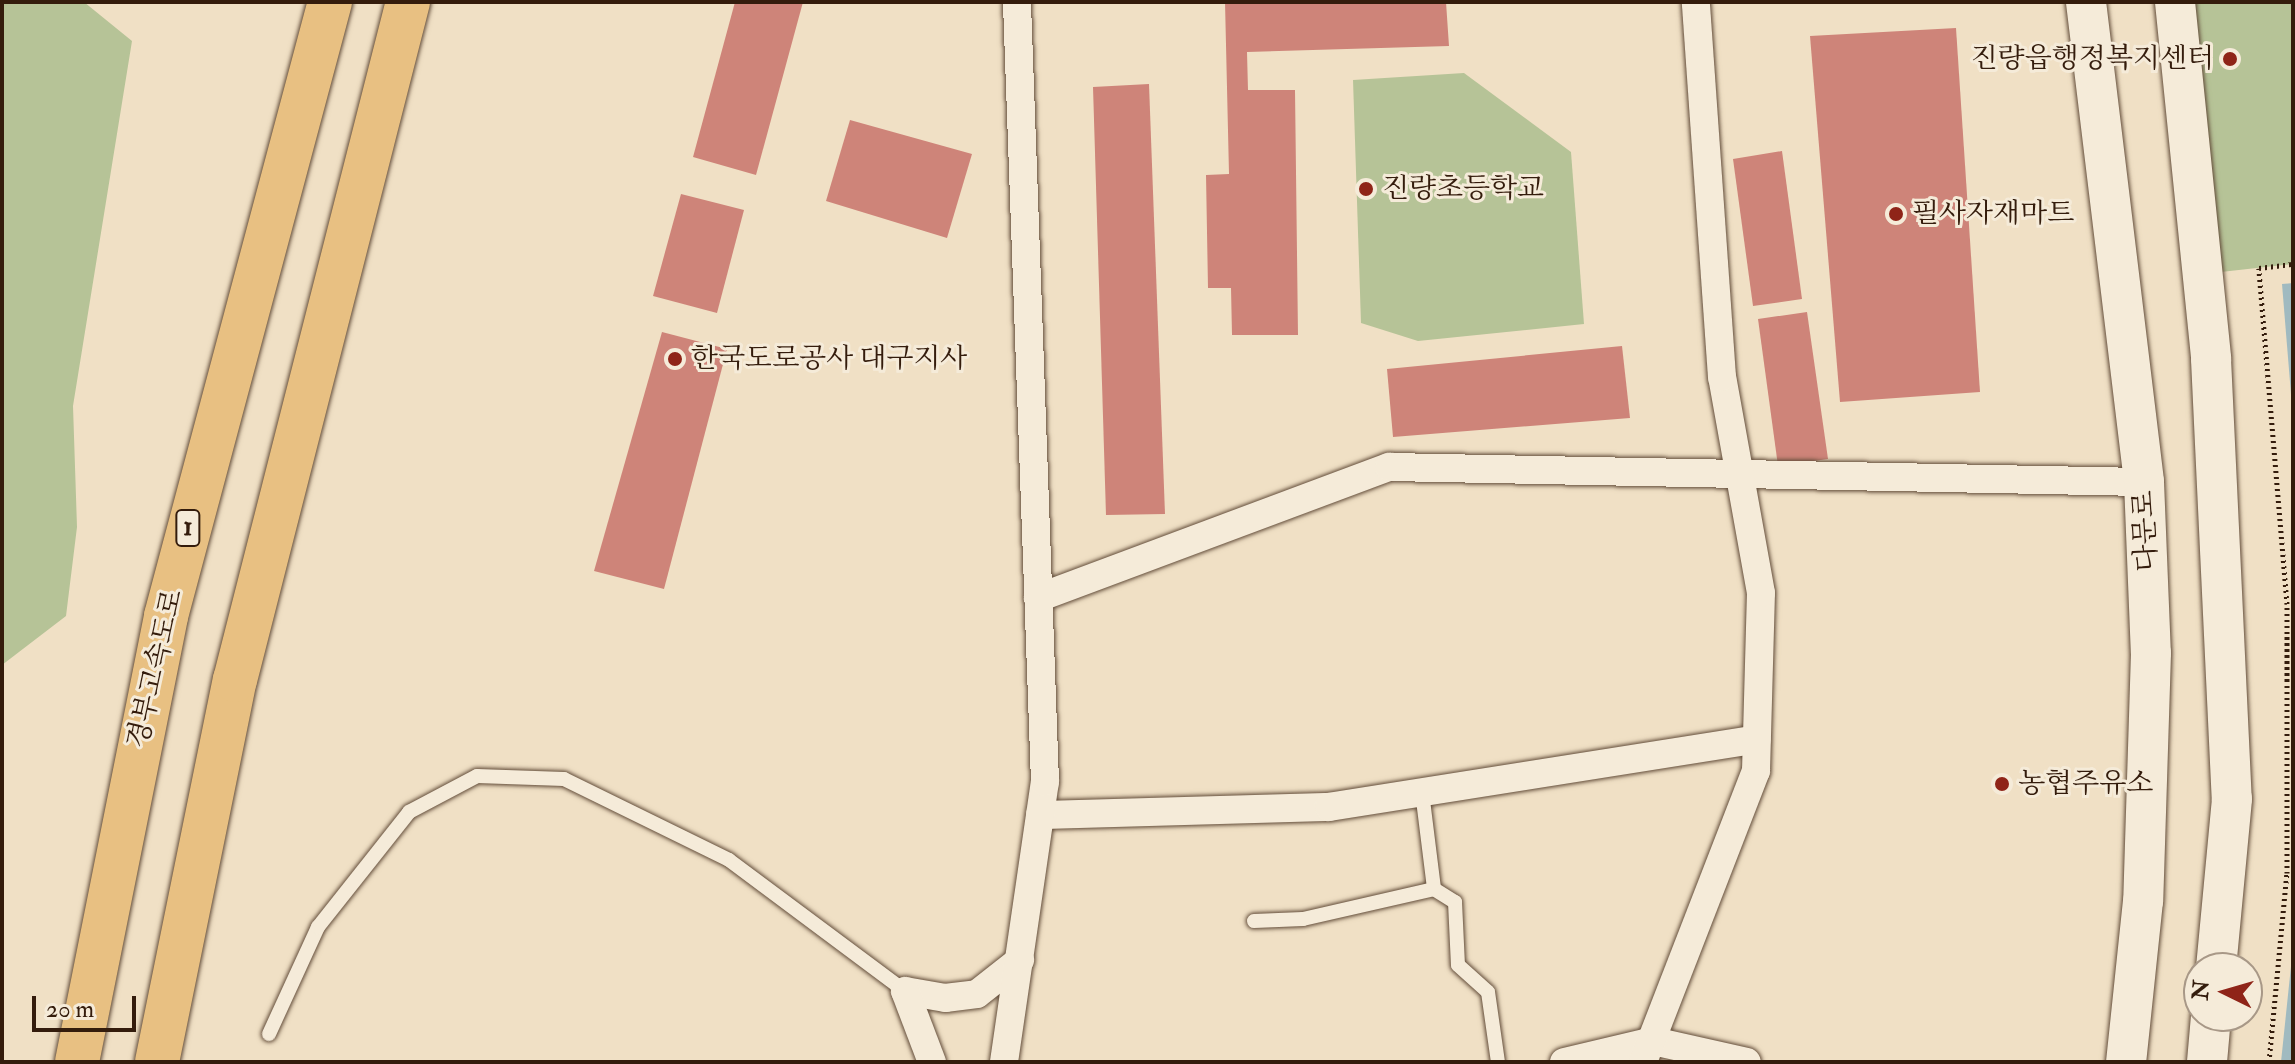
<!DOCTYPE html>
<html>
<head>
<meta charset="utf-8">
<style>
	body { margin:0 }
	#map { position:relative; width:2295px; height:1064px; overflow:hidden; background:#f0e0c5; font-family:"IM FELL Double Pica","Noto Serif KR",serif }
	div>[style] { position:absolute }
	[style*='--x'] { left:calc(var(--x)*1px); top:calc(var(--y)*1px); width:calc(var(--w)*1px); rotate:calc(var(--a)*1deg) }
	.green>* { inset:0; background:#b6c397 }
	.water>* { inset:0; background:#a0bac0 }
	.building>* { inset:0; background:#ce8479 }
	.path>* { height:5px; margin-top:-2.5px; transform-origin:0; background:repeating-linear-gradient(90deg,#341c0c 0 2px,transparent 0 6px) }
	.roads { filter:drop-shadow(0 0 2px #634d3a) drop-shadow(0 0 2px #634d3a) }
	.lane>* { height:14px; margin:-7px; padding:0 7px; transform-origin:7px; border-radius:7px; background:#f5ebd9 }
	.street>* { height:28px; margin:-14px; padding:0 14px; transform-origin:14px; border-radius:14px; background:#f5ebd9 }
	.secondary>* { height:40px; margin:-20px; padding:0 20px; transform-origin:20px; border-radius:20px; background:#f5ebd9 }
	.highway>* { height:44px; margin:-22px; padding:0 22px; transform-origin:22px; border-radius:22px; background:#e8c082 }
	.dots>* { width:22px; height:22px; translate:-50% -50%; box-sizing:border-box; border:4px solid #f5ebd9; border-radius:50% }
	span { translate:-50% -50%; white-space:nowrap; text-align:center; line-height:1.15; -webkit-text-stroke:6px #f5ebd9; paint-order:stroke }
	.shield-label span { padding:2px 6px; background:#f5ebd9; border:2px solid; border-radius:6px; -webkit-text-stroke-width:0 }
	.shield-label { font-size:26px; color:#341c0c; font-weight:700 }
	.poi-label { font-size:28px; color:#341c0c }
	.right { translate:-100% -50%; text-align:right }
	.left { translate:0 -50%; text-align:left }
	.street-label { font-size:28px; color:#341c0c }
	.frame { position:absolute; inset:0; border:4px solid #341c0c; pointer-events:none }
	.north { position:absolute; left:2183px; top:952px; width:80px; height:80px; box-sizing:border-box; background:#f5ebd9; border:2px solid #a89887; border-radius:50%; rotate:275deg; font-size:22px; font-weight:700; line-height:32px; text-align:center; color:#341c0c }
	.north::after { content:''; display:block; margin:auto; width:28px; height:36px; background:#8f2418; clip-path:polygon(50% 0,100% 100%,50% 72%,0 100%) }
	.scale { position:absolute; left:32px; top:996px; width:104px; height:36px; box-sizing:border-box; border:4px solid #341c0c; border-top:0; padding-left:10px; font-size:24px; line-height:28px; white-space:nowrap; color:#341c0c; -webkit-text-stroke:6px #f5ebd9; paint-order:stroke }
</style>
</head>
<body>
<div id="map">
	<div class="green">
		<div style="clip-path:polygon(2px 2px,84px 2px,132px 41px,73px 406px,77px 527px,66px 616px,2px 665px)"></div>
		<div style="clip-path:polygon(2176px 2px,2293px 2px,2293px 264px,2203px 274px)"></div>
		<div style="clip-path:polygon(1464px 73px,1571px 152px,1584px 324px,1418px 341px,1361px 323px,1353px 80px)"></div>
	</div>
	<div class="water">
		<div style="clip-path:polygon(2293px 283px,2293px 419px,2282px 284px)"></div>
		<div style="clip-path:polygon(2293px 947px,2293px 1062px,2281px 1062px)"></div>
	</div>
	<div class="building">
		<div style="clip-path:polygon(735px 2px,803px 2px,756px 175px,693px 157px)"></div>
		<div style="clip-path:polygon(1225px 2px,1446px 2px,1449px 46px,1247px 52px,1248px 90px,1295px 90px,1298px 335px,1232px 335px,1231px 288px,1208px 288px,1206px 175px,1229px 174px)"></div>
		<div style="clip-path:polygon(1956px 28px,1980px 392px,1840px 402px,1810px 36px)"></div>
		<div style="clip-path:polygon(1149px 84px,1165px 514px,1106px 515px,1093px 87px)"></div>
		<div style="clip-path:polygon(850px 120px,972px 154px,947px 238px,826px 201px)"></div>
		<div style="clip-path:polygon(1782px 151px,1802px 299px,1753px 306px,1733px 159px)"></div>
		<div style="clip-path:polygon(681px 194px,744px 210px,717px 313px,653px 296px)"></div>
		<div style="clip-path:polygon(1807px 312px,1828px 459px,1778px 466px,1758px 319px)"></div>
		<div style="clip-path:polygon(662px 332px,727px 349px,664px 589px,594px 571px)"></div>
		<div style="clip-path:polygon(1622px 346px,1630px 418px,1393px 437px,1387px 369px)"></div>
	</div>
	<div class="path">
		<div style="--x:2269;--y:1062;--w:190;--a:-84.6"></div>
		<div style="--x:2287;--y:873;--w:269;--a:-90"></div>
		<div style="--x:2287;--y:604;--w:337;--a:-94.8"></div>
		<div style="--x:2259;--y:268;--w:34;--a:-7"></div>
	</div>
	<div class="roads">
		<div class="lane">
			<div style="--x:1422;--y:792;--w:98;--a:82.9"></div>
			<div style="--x:1434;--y:889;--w:25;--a:32"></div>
			<div style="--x:1455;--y:902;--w:63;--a:87.3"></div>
			<div style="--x:1458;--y:965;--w:40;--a:42"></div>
			<div style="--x:1488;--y:992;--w:71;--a:81.9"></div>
			<div style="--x:1254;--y:921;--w:49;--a:-2.3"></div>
			<div style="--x:1303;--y:919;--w:134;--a:-12.9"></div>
			<div style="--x:269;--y:1034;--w:118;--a:-65.4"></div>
			<div style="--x:318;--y:927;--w:147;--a:-51.6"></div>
			<div style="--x:409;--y:812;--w:77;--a:-27.9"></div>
			<div style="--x:477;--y:776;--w:87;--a:2"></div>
			<div style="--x:564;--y:779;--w:184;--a:26.1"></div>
			<div style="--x:729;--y:860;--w:219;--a:36.7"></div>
		</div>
		<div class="street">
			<div style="--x:1038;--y:598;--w:375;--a:-20.5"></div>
			<div style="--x:1389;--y:467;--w:755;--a:1.14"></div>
			<div style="--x:1040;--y:815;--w:289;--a:-1.6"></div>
			<div style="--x:1329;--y:807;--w:433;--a:-9"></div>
			<div style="--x:905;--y:991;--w:41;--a:9.9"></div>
			<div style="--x:945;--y:998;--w:32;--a:-7"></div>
			<div style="--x:977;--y:994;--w:55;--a:-38.3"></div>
			<div style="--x:905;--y:991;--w:76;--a:69.2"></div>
			<div style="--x:1004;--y:1062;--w:283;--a:-81.7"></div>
			<div style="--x:1045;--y:782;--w:781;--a:-92.06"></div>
			<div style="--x:1564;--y:1062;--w:91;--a:-13.3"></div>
			<div style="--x:1653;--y:1041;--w:96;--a:12.6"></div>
			<div style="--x:1643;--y:1062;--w:312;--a:-68.8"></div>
			<div style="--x:1756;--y:771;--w:178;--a:-88.4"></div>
			<div style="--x:1761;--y:593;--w:219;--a:-100.2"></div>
			<div style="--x:1722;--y:377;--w:376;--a:-94"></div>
		</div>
		<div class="secondary">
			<div style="--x:2086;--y:2;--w:483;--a:83.1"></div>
			<div style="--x:2144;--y:482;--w:171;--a:87.7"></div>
			<div style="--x:2151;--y:653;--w:248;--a:91.8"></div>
			<div style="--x:2143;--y:901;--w:162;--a:96"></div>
			<div style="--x:2175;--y:2;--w:359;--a:84.2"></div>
			<div style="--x:2211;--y:359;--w:441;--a:87.3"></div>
			<div style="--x:2232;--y:799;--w:170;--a:95.4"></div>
			<div style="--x:2207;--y:1062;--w:46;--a:-85"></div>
		</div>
		<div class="highway">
			<div style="--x:77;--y:1062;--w:455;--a:-78.7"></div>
			<div style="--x:166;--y:616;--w:636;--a:-75.05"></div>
			<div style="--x:157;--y:1062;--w:390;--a:-78.5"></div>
			<div style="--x:235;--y:680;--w:700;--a:-75.69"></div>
		</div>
	</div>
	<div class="dots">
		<div style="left:2230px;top:59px;background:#8f2418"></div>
		<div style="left:1366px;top:189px;background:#8f2418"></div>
		<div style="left:1896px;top:214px;background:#8f2418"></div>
		<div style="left:675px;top:359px;background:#8f2418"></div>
		<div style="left:2002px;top:784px;background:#8f2418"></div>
	</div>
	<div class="shield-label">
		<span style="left:188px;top:528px">1</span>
	</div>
	<div class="poi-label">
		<span class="right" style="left:2214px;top:59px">진량읍행정복지센터</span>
		<span class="left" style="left:1382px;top:189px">진량초등학교</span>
		<span class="left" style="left:1912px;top:214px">필사자재마트</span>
		<span class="left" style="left:691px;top:359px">한국도로공사 대구지사</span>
		<span class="left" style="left:2018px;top:784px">농협주유소</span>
	</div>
	<div class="street-label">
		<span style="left:2146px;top:531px;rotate:-93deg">다문로</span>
		<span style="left:156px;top:669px;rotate:-77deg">경부고속도로</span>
	</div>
	<div class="frame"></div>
	<div class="north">N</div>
	<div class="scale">20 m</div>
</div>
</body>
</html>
